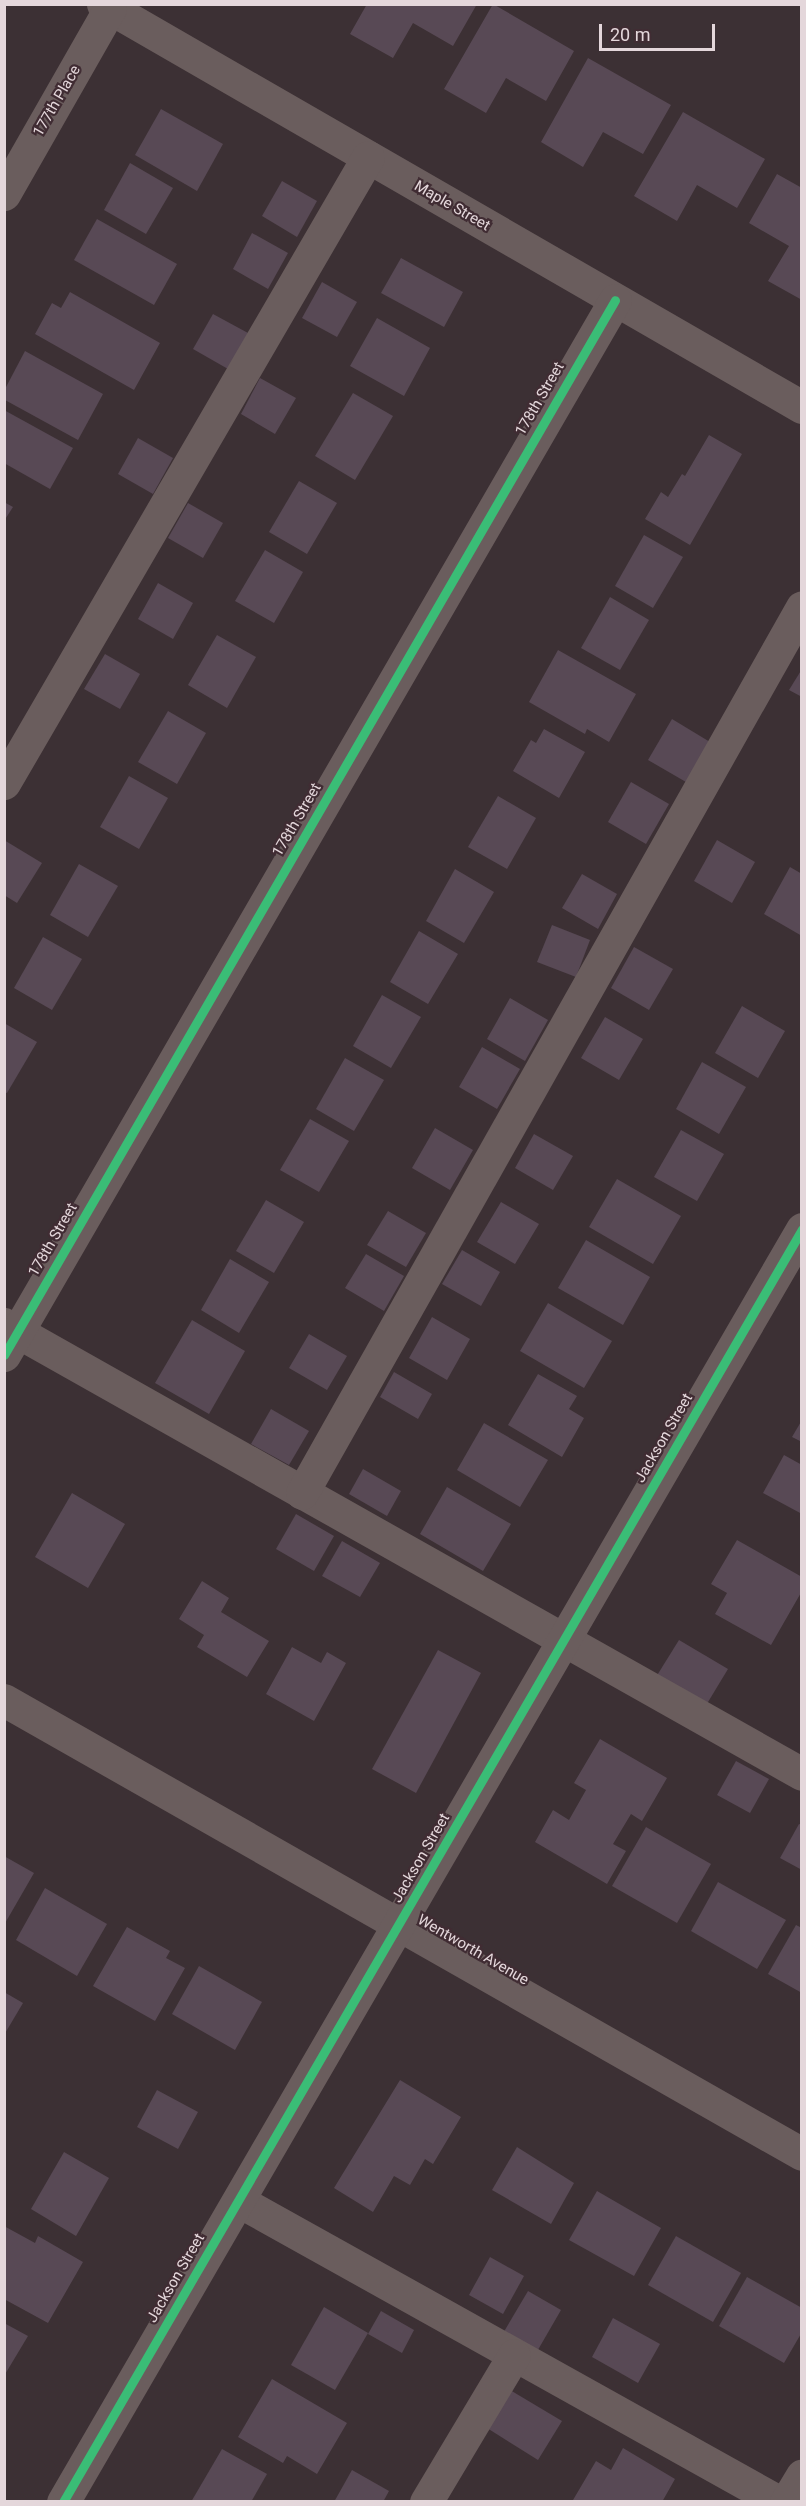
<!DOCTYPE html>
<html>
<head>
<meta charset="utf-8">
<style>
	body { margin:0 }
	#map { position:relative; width:806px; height:2506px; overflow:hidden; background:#3c3034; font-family:Roboto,sans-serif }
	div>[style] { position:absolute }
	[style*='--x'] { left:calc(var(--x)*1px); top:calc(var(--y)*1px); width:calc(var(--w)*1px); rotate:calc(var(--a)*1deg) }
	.building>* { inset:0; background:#584955 }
	.minor>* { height:33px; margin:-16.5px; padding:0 16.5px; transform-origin:16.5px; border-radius:16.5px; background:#6a5d5d }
	.cycleway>* { height:9px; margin:-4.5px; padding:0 4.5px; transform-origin:4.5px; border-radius:4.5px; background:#3abd76 }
	span { translate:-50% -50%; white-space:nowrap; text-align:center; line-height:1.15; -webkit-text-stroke:4.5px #402c33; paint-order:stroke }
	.street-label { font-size:15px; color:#e4d7db }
	.frame { position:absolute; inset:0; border:6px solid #e4d7db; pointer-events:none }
	.scale { position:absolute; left:599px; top:24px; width:116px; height:27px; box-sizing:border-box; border:3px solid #e4d7db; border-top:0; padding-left:8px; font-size:18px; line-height:21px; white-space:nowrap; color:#e4d7db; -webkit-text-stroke:4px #402c33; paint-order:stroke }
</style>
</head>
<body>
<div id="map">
	<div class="building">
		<div style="clip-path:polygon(367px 4px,477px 4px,453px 46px,413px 23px,393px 58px,350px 34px)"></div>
		<div style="clip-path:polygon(493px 4px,574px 51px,546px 101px,506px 78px,486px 113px,444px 89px)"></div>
		<div style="clip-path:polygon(588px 58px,671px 105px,643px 154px,603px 132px,583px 167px,541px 142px)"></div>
		<div style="clip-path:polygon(161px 109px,223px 144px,197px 191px,135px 155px)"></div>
		<div style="clip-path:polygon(683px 112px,765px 159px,737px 208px,697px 185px,677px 221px,634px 196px)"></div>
		<div style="clip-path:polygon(130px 163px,173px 188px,146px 234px,104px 210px)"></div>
		<div style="clip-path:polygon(777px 174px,802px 188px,802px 300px,768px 281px,789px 246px,749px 223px)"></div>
		<div style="clip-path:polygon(282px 181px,317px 201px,297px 237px,262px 216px)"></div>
		<div style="clip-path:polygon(97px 219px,177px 264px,154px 305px,74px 260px)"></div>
		<div style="clip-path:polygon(252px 233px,288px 253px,268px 289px,233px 269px)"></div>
		<div style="clip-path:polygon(401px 258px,463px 292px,444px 327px,381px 293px)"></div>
		<div style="clip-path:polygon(322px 282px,357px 302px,337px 337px,302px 318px)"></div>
		<div style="clip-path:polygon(70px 292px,160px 343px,134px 390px,35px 334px,52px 303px,61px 308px)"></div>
		<div style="clip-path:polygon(213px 314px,248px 333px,228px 369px,193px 349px)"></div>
		<div style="clip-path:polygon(377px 318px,430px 348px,404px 396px,350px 366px)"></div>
		<div style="clip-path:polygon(25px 351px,103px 394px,78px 440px,5px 400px,5px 389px)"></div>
		<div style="clip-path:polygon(260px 378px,296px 398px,275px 434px,241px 414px)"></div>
		<div style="clip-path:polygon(353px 393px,393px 416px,355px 480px,315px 456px)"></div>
		<div style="clip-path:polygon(4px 410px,73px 448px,50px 489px,4px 463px)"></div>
		<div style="clip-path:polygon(709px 435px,742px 454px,690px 545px,645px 519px,661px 492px,668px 497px,682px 474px,685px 476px)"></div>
		<div style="clip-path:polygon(138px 438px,173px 458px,153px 494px,118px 474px)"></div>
		<div style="clip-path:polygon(299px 481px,337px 503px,307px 554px,269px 532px)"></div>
		<div style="clip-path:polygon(4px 502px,13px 507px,4px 521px)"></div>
		<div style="clip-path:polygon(188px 503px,223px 523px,203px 558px,168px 538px)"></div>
		<div style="clip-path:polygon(644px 535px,683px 557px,653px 608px,615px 586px)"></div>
		<div style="clip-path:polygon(265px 550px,303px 572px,274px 623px,235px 601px)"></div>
		<div style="clip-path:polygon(158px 583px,193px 603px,173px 639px,138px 619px)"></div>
		<div style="clip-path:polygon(610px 597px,649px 620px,620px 670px,581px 648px)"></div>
		<div style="clip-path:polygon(217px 635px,256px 657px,227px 708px,188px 685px)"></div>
		<div style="clip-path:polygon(558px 650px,636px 694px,609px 742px,587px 729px,585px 734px,529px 702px)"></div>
		<div style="clip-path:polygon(105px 654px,140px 674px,120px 709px,84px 689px)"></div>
		<div style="clip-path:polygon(802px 669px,802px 697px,789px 690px)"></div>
		<div style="clip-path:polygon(168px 711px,206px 733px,177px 784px,138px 762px)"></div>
		<div style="clip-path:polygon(672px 719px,710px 742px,686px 782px,648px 760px)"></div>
		<div style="clip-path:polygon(544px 729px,585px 752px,559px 798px,513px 771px,531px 740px,536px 743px)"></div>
		<div style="clip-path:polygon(129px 776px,168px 798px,139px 849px,100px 827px)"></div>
		<div style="clip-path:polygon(631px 782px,669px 804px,646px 844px,608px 822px)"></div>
		<div style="clip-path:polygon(498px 796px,536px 818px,507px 869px,468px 847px)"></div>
		<div style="clip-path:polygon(4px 840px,42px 863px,17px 903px,4px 895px)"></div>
		<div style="clip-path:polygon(717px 840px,755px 862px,732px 903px,694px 881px)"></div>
		<div style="clip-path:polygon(79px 864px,118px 886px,88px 937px,50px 915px)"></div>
		<div style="clip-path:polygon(790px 867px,802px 874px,802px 936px,764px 914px)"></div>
		<div style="clip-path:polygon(455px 869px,494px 892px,464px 943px,426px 921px)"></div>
		<div style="clip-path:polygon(582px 874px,617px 894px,598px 929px,562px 908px)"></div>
		<div style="clip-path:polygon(552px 925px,590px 940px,576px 977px,537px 962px)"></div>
		<div style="clip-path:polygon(419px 931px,458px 954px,428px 1004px,390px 982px)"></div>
		<div style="clip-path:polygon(43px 937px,82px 959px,52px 1010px,14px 988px)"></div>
		<div style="clip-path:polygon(634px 947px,673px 969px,649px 1010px,611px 988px)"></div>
		<div style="clip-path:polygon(382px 995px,421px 1017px,391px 1068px,353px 1046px)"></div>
		<div style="clip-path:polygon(510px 998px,548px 1020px,525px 1061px,487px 1039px)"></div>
		<div style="clip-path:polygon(742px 1006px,785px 1031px,758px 1078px,715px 1053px)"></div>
		<div style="clip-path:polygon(605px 1017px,643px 1039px,619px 1080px,581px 1058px)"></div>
		<div style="clip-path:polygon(4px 1023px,37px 1042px,7px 1093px,4px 1092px)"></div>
		<div style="clip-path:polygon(482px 1047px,520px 1069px,497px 1109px,459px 1087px)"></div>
		<div style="clip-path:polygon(345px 1058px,384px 1080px,354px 1131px,316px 1109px)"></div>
		<div style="clip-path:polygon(702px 1062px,746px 1087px,719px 1134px,676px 1109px)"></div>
		<div style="clip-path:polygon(310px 1119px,349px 1141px,319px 1192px,280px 1170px)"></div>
		<div style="clip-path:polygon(435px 1128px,473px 1150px,450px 1190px,412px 1168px)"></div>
		<div style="clip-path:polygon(681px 1130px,724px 1154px,697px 1201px,654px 1177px)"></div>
		<div style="clip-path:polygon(534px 1134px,573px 1156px,553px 1190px,515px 1168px)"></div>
		<div style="clip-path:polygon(617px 1179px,681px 1216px,653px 1264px,589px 1227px)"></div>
		<div style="clip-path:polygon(266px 1200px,304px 1222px,274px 1273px,236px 1251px)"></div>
		<div style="clip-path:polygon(501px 1202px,539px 1224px,515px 1264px,477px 1242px)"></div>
		<div style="clip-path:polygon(388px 1211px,426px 1233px,406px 1267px,367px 1245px)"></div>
		<div style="clip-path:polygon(586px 1240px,650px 1277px,623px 1325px,558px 1288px)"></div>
		<div style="clip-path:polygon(462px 1250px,500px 1272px,481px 1306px,442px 1284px)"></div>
		<div style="clip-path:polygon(366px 1254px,404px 1276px,384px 1311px,345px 1288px)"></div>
		<div style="clip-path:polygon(230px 1259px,269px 1282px,239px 1333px,201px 1310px)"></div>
		<div style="clip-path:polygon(548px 1303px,612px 1341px,584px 1388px,520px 1351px)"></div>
		<div style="clip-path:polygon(432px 1317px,470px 1339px,447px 1380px,409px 1358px)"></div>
		<div style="clip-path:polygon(192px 1320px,245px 1351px,209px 1414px,155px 1383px)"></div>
		<div style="clip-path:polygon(309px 1334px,347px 1356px,327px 1390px,289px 1368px)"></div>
		<div style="clip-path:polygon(394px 1372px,432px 1394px,418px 1419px,380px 1397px)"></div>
		<div style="clip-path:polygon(538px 1374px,577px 1396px,569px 1409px,584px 1418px,562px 1457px,508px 1425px)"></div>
		<div style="clip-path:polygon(271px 1409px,309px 1431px,289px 1465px,251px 1444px)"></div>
		<div style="clip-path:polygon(802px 1420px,802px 1442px,792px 1437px)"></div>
		<div style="clip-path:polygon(484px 1423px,548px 1460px,520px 1507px,457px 1470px)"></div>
		<div style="clip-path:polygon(784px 1455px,802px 1465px,802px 1514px,763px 1493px)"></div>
		<div style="clip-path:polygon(363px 1469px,401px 1491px,387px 1516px,349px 1494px)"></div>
		<div style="clip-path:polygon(447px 1487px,511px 1524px,483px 1571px,420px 1534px)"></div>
		<div style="clip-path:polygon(72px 1493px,125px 1524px,88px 1588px,35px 1557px)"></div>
		<div style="clip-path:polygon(296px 1514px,334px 1536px,314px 1571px,276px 1549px)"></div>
		<div style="clip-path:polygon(737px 1540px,802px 1577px,802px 1591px,771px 1645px,715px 1614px,727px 1593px,711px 1584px)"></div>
		<div style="clip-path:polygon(342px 1541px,380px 1563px,360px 1597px,322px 1576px)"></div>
		<div style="clip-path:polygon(202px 1581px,229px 1598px,221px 1612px,269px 1641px,247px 1677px,197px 1647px,204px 1635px,179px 1619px)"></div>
		<div style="clip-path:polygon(679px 1640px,728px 1669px,705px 1707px,656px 1677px)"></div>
		<div style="clip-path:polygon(292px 1647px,321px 1663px,327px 1652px,346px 1663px,314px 1721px,266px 1694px)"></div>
		<div style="clip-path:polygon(438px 1650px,481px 1673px,416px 1793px,372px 1769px)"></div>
		<div style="clip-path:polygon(600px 1739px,667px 1778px,642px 1821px,631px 1814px,613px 1844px,626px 1851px,607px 1884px,535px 1842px,553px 1810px,569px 1820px,586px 1790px,574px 1783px)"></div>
		<div style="clip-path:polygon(736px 1761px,769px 1779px,750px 1813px,717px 1795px)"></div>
		<div style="clip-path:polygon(799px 1824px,802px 1825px,802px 1870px,780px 1858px)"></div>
		<div style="clip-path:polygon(646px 1827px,711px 1864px,677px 1923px,612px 1886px)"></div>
		<div style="clip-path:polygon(4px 1856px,34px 1873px,4px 1925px)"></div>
		<div style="clip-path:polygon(718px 1882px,786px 1920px,757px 1969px,691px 1931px)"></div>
		<div style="clip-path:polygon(45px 1888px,107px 1924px,77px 1976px,16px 1940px)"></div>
		<div style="clip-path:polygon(796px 1925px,802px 1928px,802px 1993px,768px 1974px)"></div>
		<div style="clip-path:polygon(127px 1927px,170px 1951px,166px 1958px,185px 1968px,155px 2021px,93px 1986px)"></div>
		<div style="clip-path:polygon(199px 1966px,262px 2002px,235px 2050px,172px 2014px)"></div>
		<div style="clip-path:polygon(4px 1992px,23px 2003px,4px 2035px)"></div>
		<div style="clip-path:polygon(400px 2080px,461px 2117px,433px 2164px,425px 2159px,410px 2185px,394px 2176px,373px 2212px,334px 2188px)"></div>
		<div style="clip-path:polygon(157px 2090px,198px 2112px,178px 2149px,137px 2127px)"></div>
		<div style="clip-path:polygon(517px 2147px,574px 2183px,551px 2224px,492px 2190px)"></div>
		<div style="clip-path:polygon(64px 2152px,109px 2178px,76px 2236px,31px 2209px)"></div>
		<div style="clip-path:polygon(597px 2191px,661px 2228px,634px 2276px,569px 2240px)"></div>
		<div style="clip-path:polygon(4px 2226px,35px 2243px,38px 2236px,83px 2262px,48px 2323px,4px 2299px)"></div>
		<div style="clip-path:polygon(676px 2236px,741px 2273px,713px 2322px,648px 2285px)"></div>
		<div style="clip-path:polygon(490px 2257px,524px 2276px,503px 2314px,469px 2295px)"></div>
		<div style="clip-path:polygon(747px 2277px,802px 2308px,802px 2332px,784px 2363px,719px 2326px)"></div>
		<div style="clip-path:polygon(528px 2291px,561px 2310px,535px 2355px,502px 2335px)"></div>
		<div style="clip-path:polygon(324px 2307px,368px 2333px,335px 2390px,291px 2365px)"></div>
		<div style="clip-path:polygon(381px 2311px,414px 2330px,402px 2353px,368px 2334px)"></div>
		<div style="clip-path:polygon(613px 2318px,660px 2344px,638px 2383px,592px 2357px)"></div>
		<div style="clip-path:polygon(4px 2323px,28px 2336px,4px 2376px)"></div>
		<div style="clip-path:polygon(272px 2379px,347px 2423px,317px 2474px,287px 2456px,283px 2463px,238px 2437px)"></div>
		<div style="clip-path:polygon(510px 2390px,562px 2421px,538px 2460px,487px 2428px)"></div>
		<div style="clip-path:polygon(623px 2448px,675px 2479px,662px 2502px,573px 2500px,596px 2461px,611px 2470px)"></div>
		<div style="clip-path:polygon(222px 2449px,267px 2474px,251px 2502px,191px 2502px)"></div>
		<div style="clip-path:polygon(352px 2470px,389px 2491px,383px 2502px,334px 2502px)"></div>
	</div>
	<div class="minor">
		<div style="--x:103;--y:4;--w:807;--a:29.97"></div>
		<div style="--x:4;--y:194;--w:214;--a:-60.3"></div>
		<div style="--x:4;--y:783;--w:724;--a:-59.82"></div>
		<div style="--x:4;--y:1324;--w:916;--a:29.42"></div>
		<div style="--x:4;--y:1355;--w:1219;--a:-59.92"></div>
		<div style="--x:302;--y:1493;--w:1017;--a:-60.56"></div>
		<div style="--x:4;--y:1700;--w:918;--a:29.64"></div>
		<div style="--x:239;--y:2201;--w:618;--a:29.14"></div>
		<div style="--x:63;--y:2502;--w:1472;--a:-59.86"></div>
		<div style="--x:426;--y:2502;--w:171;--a:-59.1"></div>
		<div style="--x:786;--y:2502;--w:31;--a:-59"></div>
	</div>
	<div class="cycleway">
		<div style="--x:4;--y:1355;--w:1219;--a:-59.92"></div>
		<div style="--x:63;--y:2502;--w:1472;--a:-59.86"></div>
	</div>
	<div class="street-label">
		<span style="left:57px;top:101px;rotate:-60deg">177th Place</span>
		<span style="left:452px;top:206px;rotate:30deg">Maple Street</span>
		<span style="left:540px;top:399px;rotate:-60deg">178th Street</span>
		<span style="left:297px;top:820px;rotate:-60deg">178th Street</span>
		<span style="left:53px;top:1240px;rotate:-60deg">178th Street</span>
		<span style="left:664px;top:1438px;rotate:-60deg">Jackson Street</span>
		<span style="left:421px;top:1858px;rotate:-60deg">Jackson Street</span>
		<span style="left:473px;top:1950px;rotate:30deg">Wentworth Avenue</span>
		<span style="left:176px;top:2278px;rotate:-60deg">Jackson Street</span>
	</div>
	<div class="frame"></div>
	<div class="scale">20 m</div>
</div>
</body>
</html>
